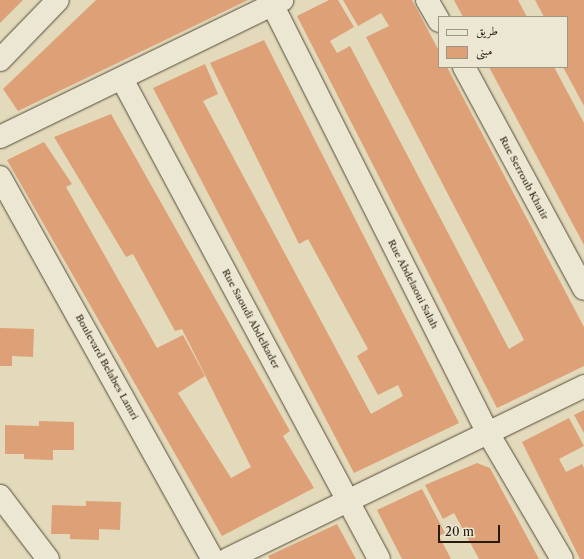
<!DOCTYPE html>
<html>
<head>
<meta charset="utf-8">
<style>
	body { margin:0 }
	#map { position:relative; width:584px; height:559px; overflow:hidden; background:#e2dabb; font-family:"Libre Caslon Text",Amiri,serif }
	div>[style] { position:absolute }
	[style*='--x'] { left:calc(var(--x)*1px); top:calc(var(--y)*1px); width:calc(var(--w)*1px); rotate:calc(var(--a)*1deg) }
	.building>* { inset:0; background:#dea177 }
	.roads { filter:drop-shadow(0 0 1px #564b39) drop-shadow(0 0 1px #564b39) }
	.street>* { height:22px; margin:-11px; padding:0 11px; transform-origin:11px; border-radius:11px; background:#ece7d3 }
	.secondary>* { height:22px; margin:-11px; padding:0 11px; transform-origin:11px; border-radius:11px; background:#ece7d3 }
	span { translate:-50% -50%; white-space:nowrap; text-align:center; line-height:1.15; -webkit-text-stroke:3px #ece7d3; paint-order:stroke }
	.street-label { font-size:10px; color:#281b0e }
	.legend { position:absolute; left:438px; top:16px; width:130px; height:52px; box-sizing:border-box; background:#ece7d3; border:1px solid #9e9584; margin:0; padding:5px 7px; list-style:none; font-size:12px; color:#281b0e }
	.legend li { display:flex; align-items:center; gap:8px; height:20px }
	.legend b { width:20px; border:1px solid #9e9584 }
	.scale { position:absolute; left:438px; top:525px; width:62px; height:18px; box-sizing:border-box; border:2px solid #281b0e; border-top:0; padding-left:5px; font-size:12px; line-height:14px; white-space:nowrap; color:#281b0e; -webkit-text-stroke:3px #ece7d3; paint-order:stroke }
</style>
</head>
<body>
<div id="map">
	<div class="building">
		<div style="clip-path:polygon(0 0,23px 0,0 23px)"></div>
		<div style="clip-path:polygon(96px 0,248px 0,18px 111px,3px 89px)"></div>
		<div style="clip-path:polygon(329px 0,338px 0,354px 27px,330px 41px,337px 53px,350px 46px,509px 349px,524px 340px,366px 37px,389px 26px,381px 13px,358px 26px,343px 0,412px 0,439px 51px,439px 67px,447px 67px,584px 327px,584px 366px,497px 408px,297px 16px)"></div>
		<div style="clip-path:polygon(454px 0,518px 0,527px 17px,463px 17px)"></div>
		<div style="clip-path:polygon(535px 0,584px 0,584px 106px,563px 67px,567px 67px,567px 17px,544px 17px)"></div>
		<div style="clip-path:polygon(264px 40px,459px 423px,354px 473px,153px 88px,205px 64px,218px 94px,203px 101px,371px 414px,403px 396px,398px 385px,378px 395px,357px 356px,368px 349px,308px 239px,299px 244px,210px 63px)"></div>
		<div style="clip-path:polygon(489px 67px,554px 67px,584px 123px,584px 245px)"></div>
		<div style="clip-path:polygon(111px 114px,290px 431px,283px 436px,314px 488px,222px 536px,7px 160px,44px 142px,72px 184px,66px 187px,157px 348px,183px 335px,205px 376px,178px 393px,231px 478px,251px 467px,182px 329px,175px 331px,133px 254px,126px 257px,54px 137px)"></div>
		<div style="clip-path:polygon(0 328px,34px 329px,33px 357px,12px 356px,12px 366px,0 366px)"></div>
		<div style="clip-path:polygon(584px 410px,584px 433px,574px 415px)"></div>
		<div style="clip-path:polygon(569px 418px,584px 446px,559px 459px,566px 472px,582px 464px,584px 468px,584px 559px,580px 559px,522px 442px)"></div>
		<div style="clip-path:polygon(39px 421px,74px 422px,74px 450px,53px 450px,53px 460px,24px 459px,24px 454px,5px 454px,5px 425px,39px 426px)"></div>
		<div style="clip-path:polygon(477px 463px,490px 468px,539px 559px,479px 559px,454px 513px,443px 519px,425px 485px)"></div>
		<div style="clip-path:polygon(422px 489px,445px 533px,439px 536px,451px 559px,402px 559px,377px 510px)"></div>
		<div style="clip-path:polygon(86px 501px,121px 502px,120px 530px,99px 529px,99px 540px,70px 539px,70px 534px,51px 534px,52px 505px,86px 506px)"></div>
		<div style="clip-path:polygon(337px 524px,356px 559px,270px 559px,268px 556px)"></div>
	</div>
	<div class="roads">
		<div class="street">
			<div style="--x:270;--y:0;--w:485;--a:63.3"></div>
			<div style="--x:488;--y:433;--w:146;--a:59.6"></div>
			<div style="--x:427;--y:0;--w:24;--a:60"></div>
			<div style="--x:0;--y:60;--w:83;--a:-46"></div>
			<div style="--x:464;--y:67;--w:252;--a:61.6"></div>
			<div style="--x:122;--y:79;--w:544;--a:61.83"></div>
			<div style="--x:0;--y:496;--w:79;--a:52.7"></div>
			<div style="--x:228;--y:559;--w:396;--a:-25.9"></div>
		</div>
		<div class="secondary">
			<div style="--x:0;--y:137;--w:314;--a:-25.9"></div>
			<div style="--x:0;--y:177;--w:437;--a:60.9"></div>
		</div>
	</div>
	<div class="street-label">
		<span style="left:524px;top:178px;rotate:62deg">Rue Serroub Khatir</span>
		<span style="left:413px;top:284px;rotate:63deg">Rue Abdelaoui Salah</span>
		<span style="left:251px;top:319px;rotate:62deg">Rue Saoudi Abdelkader</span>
		<span style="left:107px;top:367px;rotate:61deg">Boulevard Belabes Lamri</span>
	</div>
	<ul class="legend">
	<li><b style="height:5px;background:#ece7d3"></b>طريق</li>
	<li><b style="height:11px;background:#dea177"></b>مبنى</li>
	</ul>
	<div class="scale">20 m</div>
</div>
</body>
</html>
